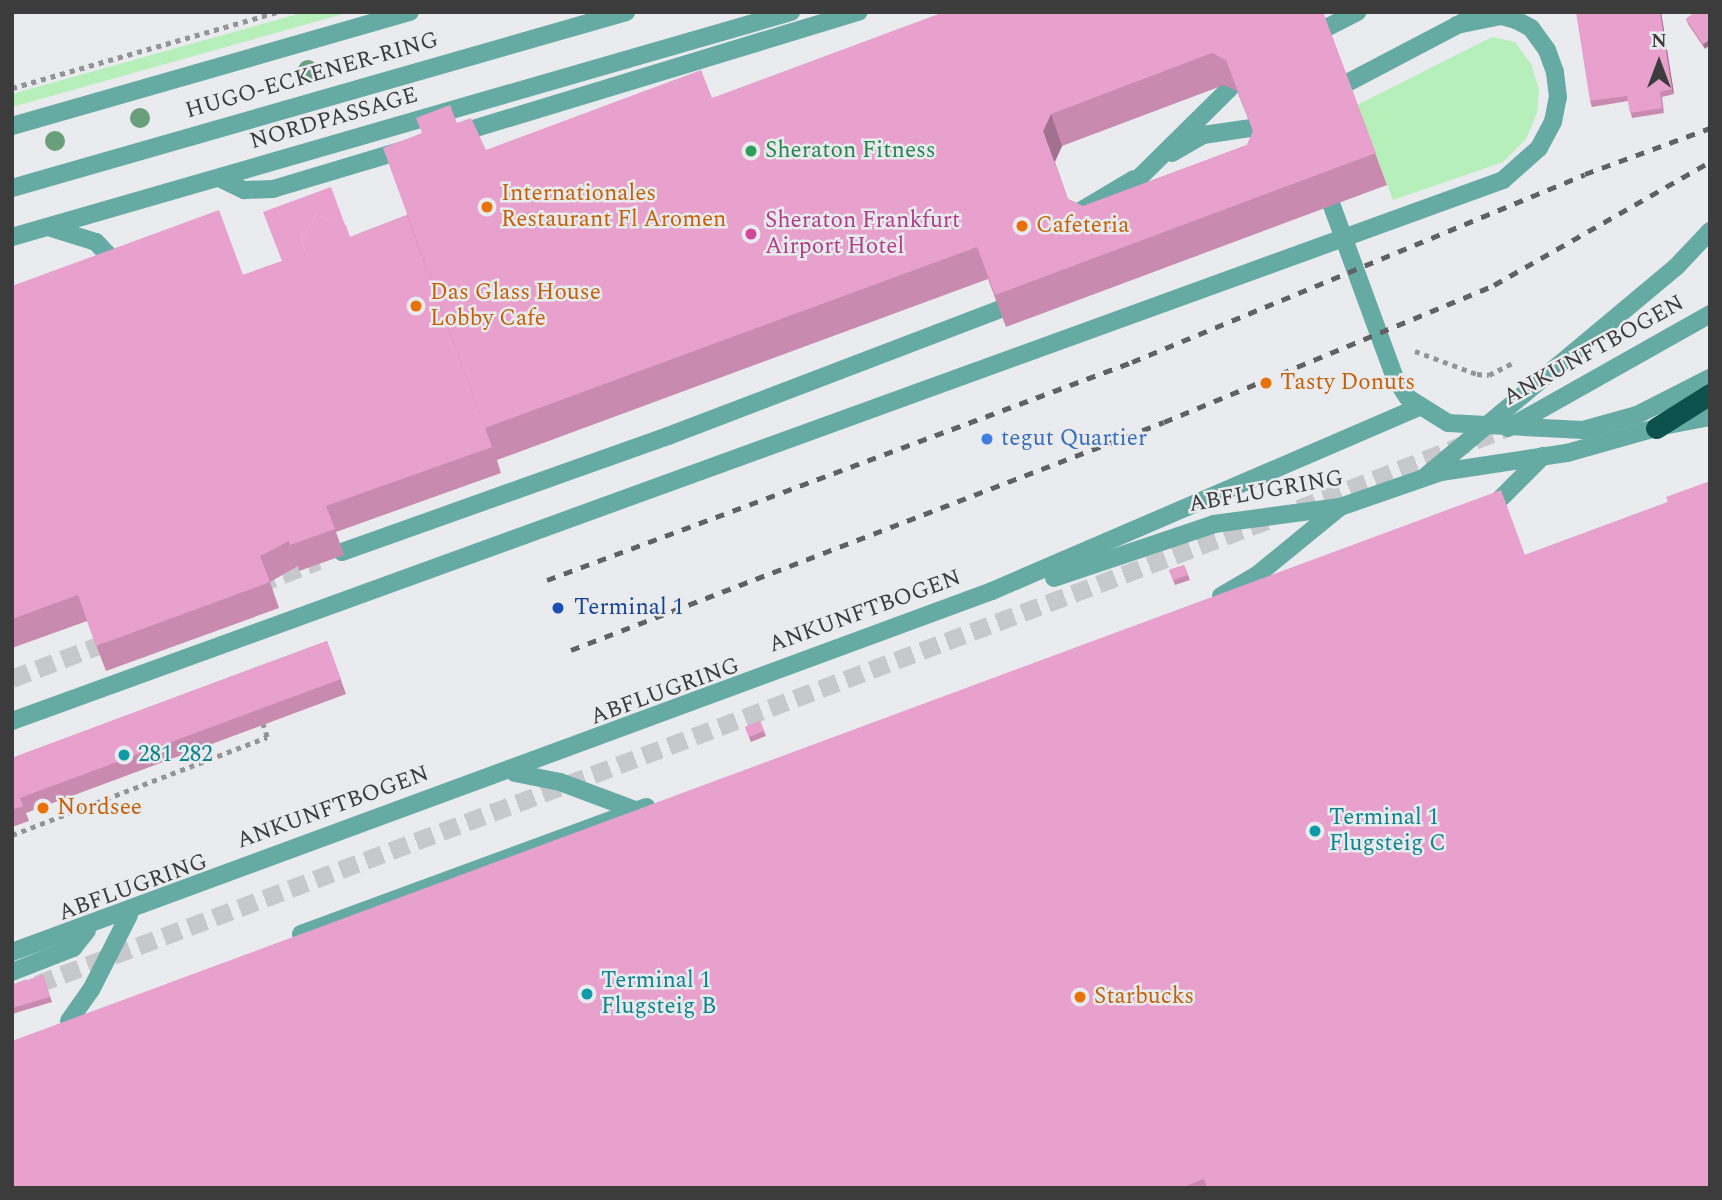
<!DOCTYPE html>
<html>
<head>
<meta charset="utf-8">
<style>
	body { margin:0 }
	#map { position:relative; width:1722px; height:1200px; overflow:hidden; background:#eaebee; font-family:Spectral,serif }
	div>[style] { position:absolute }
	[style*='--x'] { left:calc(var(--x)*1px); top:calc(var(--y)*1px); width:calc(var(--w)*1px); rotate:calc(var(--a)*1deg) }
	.green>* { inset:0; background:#b6efba }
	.minor-tunnel>* { height:18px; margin-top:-9px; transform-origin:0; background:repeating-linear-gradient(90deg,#c7c8cb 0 18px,transparent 0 27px) }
	.path>* { height:4.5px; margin-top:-2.25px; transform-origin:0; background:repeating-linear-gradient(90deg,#949496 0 5px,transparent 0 10px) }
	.minor>* { height:18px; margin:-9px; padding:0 9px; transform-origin:9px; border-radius:9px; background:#65aba4 }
	.rail>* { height:5px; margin-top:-2.5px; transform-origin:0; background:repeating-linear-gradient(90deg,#616163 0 9px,transparent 0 18px) }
	.minor-bridge>* { height:18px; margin:-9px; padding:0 9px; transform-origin:9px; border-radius:9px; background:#65aba4 }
	.highway-bridge>* { height:21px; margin:-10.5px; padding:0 10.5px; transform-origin:10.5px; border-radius:10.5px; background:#0c514c }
	.trees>* { width:20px; height:20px; margin:-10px; border-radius:50%; background:#699f7a }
	.wall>* { inset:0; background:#c88aaf }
	.shaded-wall>* { inset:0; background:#a2718f }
	.building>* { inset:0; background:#e8a1cc }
	.dots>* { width:19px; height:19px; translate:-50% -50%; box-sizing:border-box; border:4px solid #eaebee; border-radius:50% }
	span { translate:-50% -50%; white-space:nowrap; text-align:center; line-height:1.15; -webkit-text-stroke:5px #eaebee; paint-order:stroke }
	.street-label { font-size:23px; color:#3c3c3d }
	.leisure-label { font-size:23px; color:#27864d }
	.left { translate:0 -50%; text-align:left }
	.food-label { font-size:23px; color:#c56008 }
	.hotel-label { font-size:23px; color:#b23c85 }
	.shop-label { font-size:23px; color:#366cbe }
	.transit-label { font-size:23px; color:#164399 }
	.culture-label { font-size:23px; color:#0d838f }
	.frame { position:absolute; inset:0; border:14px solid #3c3c3d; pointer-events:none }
	.north { position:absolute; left:1624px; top:28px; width:70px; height:70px; -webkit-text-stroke:5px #eaebee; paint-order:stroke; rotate:0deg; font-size:19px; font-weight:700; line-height:28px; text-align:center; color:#3c3c3d }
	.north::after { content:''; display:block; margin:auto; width:24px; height:32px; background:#3c3c3d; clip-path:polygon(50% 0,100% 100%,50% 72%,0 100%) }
</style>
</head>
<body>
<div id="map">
	<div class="green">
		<div style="clip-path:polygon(305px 12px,350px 12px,12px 107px,12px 94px)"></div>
		<div style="clip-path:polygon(1492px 37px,1515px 42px,1531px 64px,1539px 90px,1537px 113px,1526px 139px,1503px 162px,1393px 200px,1357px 105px)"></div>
	</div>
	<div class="minor-tunnel">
		<div style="--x:1299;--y:509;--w:224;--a:-21.2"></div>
		<div style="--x:257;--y:585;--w:66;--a:-21.2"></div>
		<div style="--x:12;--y:679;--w:112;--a:-20.9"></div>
		<div style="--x:12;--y:994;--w:1344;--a:-20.65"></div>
	</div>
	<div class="path">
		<div style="--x:12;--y:88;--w:276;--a:-16"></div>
		<div style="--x:1415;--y:351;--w:66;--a:20.4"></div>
		<div style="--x:1477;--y:374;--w:12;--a:5"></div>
		<div style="--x:1489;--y:375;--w:29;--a:-27"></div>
		<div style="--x:12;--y:835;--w:273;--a:-21"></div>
		<div style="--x:267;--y:737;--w:13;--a:-108"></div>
	</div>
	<div class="minor">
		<div style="--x:1328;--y:27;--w:33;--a:-27"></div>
		<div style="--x:1349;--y:82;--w:131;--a:-27.7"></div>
		<div style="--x:12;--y:126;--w:414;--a:-16"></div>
		<div style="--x:453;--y:135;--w:424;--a:-16.9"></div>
		<div style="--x:1172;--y:153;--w:36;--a:-30"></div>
		<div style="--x:1203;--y:135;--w:49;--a:-8.3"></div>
		<div style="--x:219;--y:178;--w:28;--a:26"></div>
		<div style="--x:244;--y:190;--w:29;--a:-2"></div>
		<div style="--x:273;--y:189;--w:139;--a:-16.7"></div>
		<div style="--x:12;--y:188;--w:639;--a:-15.99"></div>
		<div style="--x:1120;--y:205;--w:37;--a:-54"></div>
		<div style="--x:1142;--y:175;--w:124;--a:-44.7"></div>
		<div style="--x:1332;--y:206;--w:183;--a:69.9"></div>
		<div style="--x:1395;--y:378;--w:24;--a:57"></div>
		<div style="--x:1408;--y:398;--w:47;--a:32"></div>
		<div style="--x:1448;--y:423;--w:135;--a:3"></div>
		<div style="--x:1583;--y:430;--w:56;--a:-15.5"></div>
		<div style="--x:1637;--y:415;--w:82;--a:-26.9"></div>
		<div style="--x:1077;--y:213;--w:66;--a:-30.8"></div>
		<div style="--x:51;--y:228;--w:47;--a:17.3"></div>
		<div style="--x:96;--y:242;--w:33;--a:47"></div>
		<div style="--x:12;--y:237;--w:811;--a:-16.11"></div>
		<div style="--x:1676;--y:267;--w:50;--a:-46.6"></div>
		<div style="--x:1508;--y:428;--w:232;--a:-29.4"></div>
		<div style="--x:1486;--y:513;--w:81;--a:-45"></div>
		<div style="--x:342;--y:552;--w:346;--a:-19.6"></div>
		<div style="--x:668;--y:436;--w:355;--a:-20.9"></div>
		<div style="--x:1054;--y:578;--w:169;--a:-18.6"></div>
		<div style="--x:1221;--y:596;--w:42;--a:-30.3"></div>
		<div style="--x:1257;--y:575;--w:107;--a:-39.3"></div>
		<div style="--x:1340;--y:507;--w:107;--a:-19.1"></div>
		<div style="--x:1441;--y:472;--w:127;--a:-8.6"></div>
		<div style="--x:1567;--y:453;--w:92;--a:-15.7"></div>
		<div style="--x:12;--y:721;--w:1586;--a:-19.94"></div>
		<div style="--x:1503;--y:180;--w:48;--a:-41.6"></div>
		<div style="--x:1539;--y:148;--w:30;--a:-62"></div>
		<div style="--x:1553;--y:122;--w:25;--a:-79"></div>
		<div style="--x:1558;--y:97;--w:25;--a:-97"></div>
		<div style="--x:1555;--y:72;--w:23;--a:-110"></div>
		<div style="--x:1547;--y:50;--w:27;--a:-126"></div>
		<div style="--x:1531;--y:28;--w:17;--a:-152"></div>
		<div style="--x:1516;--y:20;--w:16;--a:-165"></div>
		<div style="--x:1501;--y:16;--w:45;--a:168.4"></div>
		<div style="--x:301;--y:934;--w:368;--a:-20.2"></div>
		<div style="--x:12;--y:952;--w:1044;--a:-20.22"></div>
		<div style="--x:992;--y:591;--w:465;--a:-23.3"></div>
		<div style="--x:12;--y:972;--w:66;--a:-21.5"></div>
		<div style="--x:73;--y:948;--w:22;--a:-51"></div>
	</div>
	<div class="rail">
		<div style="--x:547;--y:580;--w:624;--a:-20.44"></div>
		<div style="--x:1132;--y:362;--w:490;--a:-22.5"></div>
		<div style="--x:1585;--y:174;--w:133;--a:-20.2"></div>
		<div style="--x:571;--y:650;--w:635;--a:-21.03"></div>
		<div style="--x:1164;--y:422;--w:357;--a:-22.5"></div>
		<div style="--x:1494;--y:285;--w:249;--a:-29.7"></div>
	</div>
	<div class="minor-bridge">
		<div style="--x:1663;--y:426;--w:48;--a:-10.8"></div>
		<div style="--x:1426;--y:476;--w:326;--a:-39.9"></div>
		<div style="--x:1214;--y:524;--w:127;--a:-7.7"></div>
		<div style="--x:515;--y:773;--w:46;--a:11.3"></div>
		<div style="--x:560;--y:782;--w:80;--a:20.5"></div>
		<div style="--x:69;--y:1021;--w:38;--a:-55"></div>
		<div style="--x:91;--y:990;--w:84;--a:-63.1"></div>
	</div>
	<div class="highway-bridge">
		<div style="--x:1656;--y:428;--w:64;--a:-32.2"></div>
	</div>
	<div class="trees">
		<div style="left:308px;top:70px"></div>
		<div style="left:140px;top:118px"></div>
		<div style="left:55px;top:141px"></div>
	</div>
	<div class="wall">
		<div style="clip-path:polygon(evenodd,1323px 12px,1387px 185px,1006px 327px,988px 279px,497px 460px,501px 473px,336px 532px,344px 555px,299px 571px,298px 566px,270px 582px,279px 608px,106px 671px,87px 621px,12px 648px,12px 286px,243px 275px,350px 237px,407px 215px,457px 123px,486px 150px,712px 98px,1323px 12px,1224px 85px,1237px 91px,1253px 131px,1247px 145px,1083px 206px,1068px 199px,1055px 162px,1062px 146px,1224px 85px)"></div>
		<div style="clip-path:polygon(1661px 12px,1674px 94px,1662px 97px,1664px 113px,1632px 118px,1628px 101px,1592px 107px,1590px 101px)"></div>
		<div style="clip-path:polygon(1695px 12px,1705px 49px,1688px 24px,1686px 19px)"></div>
		<div style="clip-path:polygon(1668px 502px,1710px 1188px,12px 1188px,1525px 555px)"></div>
		<div style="clip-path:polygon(1184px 565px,1190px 580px,1175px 585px,1169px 570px)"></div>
		<div style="clip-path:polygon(327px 641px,346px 694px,26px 813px,29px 821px,12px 827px,12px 758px)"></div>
		<div style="clip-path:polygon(760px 721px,766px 736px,751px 742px,745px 727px)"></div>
		<div style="clip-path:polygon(43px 975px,52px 1002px,12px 1014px,12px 985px)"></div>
	</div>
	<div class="shaded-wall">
		<div style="clip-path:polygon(1660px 12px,1661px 12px,1674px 94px,1672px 89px)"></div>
		<div style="clip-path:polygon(1710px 39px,1710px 45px,1705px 49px,1703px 44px)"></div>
		<div style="clip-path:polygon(1051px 114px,1062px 146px,1054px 163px,1043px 131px)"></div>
	</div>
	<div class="building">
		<div style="clip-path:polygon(evenodd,944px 12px,1323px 12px,1376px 153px,995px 295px,977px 247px,485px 428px,383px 148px,422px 133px,416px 118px,450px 105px,457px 123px,471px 118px,486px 150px,701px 70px,712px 98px,944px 12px,1212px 53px,1226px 60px,1253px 131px,1247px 145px,1083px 206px,1068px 199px,1043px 131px,1051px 114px,1212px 53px)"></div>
		<div style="clip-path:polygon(1576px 12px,1660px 12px,1672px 89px,1660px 92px,1662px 108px,1630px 113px,1627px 96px,1590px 101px)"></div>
		<div style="clip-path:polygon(1695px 12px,1710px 12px,1710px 39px,1703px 44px,1686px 19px)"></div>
		<div style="clip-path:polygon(331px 187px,345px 225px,316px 215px,301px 238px,306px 253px,282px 261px,263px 212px)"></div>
		<div style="clip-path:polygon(219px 210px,243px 275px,306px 253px,301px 238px,316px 215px,346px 225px,350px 237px,407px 215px,492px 447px,326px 506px,335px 529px,290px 545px,289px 541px,260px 556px,270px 582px,96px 646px,78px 595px,12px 619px,12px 286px)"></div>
		<div style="clip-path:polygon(1710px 481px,1710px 1188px,1207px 1188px,1204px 1179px,1181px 1188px,12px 1188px,12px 1041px,1501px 490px,1525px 555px,1668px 502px,1666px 497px)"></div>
		<div style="clip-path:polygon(1184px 565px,1188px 575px,1173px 580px,1169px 570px)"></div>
		<div style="clip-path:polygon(327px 641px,341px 679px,20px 798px,23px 806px,12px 810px,12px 758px)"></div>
		<div style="clip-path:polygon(760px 721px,764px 731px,749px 737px,745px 727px)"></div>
		<div style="clip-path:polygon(43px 975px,50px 997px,12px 1008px,12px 985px)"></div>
	</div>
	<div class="dots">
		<div style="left:751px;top:151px;background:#2e9e5b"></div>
		<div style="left:487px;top:207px;background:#e8710a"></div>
		<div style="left:1022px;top:226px;background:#e8710a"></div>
		<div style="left:751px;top:234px;background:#d1479c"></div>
		<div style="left:416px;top:306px;background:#e8710a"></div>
		<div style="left:1266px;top:383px;background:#e8710a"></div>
		<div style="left:987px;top:439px;background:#3f7fe0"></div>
		<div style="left:558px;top:608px;background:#1a4fb4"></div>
		<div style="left:124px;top:755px;background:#0f9aa8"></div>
		<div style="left:43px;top:808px;background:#e8710a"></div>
		<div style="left:1315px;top:831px;background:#0f9aa8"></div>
		<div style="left:587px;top:994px;background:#0f9aa8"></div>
		<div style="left:1080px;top:997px;background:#e8710a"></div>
	</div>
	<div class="street-label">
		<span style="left:312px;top:76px;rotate:-16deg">HUGO-ECKENER-RING</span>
		<span style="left:334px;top:119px;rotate:-16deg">NORDPASSAGE</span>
		<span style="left:1594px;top:351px;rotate:-29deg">ANKUNFTBOGEN</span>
		<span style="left:1266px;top:492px;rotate:-10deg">ABFLUGRING</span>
		<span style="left:865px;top:612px;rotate:-20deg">ANKUNFTBOGEN</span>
		<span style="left:665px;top:692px;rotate:-20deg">ABFLUGRING</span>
		<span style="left:333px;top:808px;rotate:-20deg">ANKUNFTBOGEN</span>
		<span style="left:133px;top:888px;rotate:-20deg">ABFLUGRING</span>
	</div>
	<div class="leisure-label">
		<span class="left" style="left:765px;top:151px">Sheraton Fitness</span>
	</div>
	<div class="food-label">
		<span class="left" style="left:501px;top:207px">Internationales<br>Restaurant Fl Aromen</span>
		<span class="left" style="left:1036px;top:226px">Cafeteria</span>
		<span class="left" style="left:430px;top:306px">Das Glass House<br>Lobby Cafe</span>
		<span class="left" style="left:1280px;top:383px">Tasty Donuts</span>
		<span class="left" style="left:57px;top:808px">Nordsee</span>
		<span class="left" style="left:1094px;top:997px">Starbucks</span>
	</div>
	<div class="hotel-label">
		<span class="left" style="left:765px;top:234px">Sheraton Frankfurt<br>Airport Hotel</span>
	</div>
	<div class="shop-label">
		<span class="left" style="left:1001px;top:439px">tegut Quartier</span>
	</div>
	<div class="transit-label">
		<span class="left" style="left:574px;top:608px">Terminal 1</span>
	</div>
	<div class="culture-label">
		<span class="left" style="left:138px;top:755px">281 282</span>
		<span class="left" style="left:1329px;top:831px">Terminal 1<br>Flugsteig C</span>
		<span class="left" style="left:601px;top:994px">Terminal 1<br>Flugsteig B</span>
	</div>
	<div class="frame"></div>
	<div class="north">N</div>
</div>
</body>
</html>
